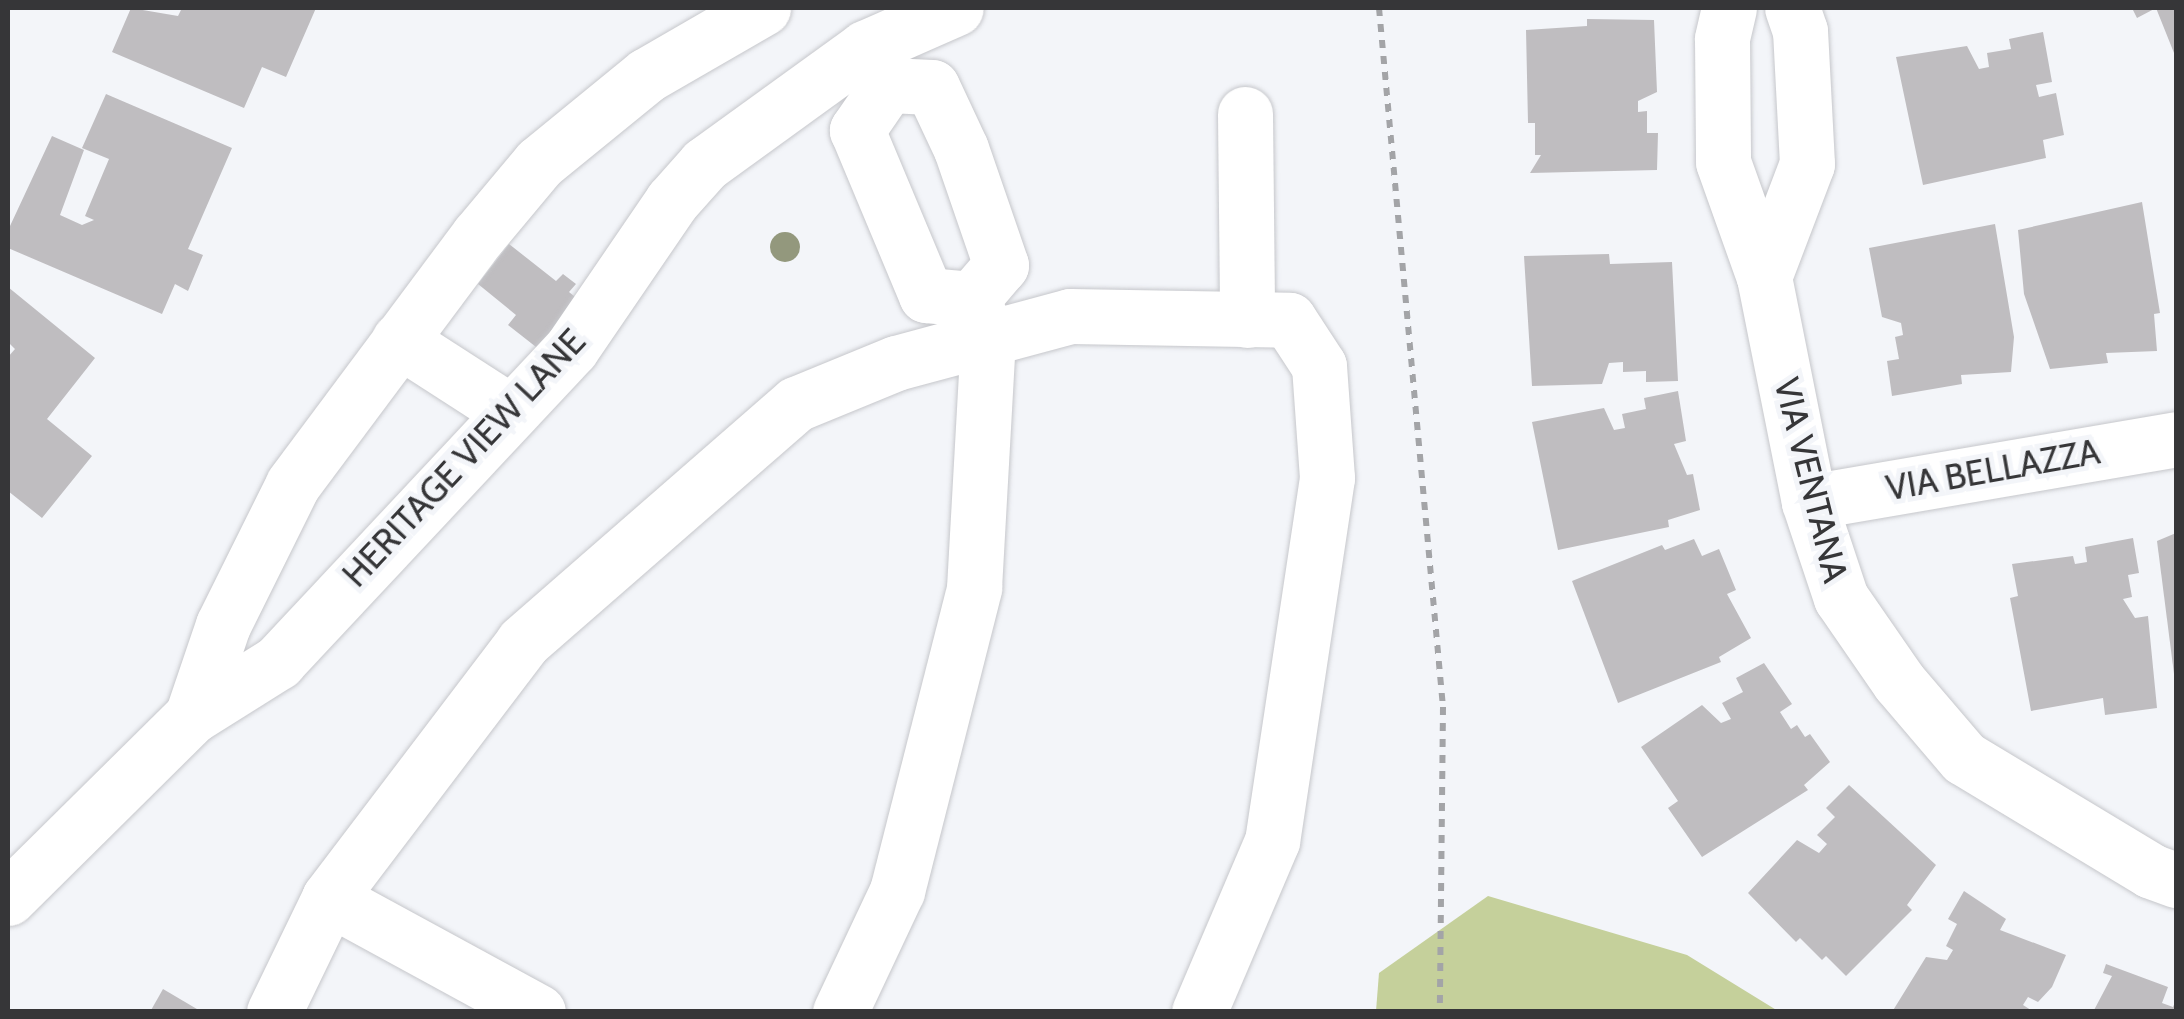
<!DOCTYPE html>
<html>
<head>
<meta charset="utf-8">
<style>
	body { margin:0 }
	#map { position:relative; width:2184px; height:1019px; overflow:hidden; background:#f3f5f9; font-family:Cabin,sans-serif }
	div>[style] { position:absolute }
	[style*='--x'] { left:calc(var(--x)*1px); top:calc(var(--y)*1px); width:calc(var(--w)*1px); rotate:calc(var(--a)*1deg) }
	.green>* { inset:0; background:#c5d09b }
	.building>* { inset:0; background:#bfbdc0 }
	.path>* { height:6px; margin-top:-3px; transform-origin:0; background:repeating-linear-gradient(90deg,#a3a4a7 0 8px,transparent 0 16px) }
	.roads { filter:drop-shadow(0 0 2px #c6c7cb) drop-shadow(0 0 2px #c6c7cb) }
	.minor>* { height:55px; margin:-27.5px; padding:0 27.5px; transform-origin:27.5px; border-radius:27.5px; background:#fff }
	.trees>* { width:30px; height:30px; margin:-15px; border-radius:50%; background:#93987d }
	span { translate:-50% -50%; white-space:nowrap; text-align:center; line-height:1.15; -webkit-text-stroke:10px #f3f5f9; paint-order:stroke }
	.street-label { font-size:35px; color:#363638 }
	.frame { position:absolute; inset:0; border:10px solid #363638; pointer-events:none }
</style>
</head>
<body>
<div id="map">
	<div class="green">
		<div style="clip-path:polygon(1488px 896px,1687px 955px,1778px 1011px,1376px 1011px,1379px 973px)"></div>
	</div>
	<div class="building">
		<div style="clip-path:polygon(131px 8px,178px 16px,182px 8px,316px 8px,286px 77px,262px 67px,244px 108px,112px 52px)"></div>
		<div style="clip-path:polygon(2132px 8px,2176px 8px,2176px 58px,2156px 8px,2137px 18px)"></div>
		<div style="clip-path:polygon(1587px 19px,1654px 20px,1657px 92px,1638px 101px,1638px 112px,1647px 111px,1647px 133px,1658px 133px,1657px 170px,1530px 173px,1541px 155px,1535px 155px,1535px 123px,1528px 123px,1526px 30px,1587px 26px)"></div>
		<div style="clip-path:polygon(2043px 32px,2052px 82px,2036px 85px,2039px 97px,2056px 93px,2064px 135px,2043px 140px,2046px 158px,1923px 185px,1896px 57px,1967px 46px,1979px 69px,1989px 67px,1987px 53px,2011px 49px,2009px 39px)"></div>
		<div style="clip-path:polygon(106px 94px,232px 148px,188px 249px,203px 255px,188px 291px,175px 284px,162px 314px,8px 248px,10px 226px,52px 136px,84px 150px,60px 215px,82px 225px,94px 220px,85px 216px,109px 159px,82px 148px)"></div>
		<div style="clip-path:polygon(2142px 202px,2160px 313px,2154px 314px,2157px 351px,2106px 353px,2108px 363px,2050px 369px,2024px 294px,2018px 230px)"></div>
		<div style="clip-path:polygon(1995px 224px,2014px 337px,2011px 372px,1961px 375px,1962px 384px,1892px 396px,1887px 361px,1899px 359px,1895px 337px,1903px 335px,1901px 323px,1882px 317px,1869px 248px)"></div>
		<div style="clip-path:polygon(509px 244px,556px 281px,563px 274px,576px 284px,569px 292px,585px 305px,545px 354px,508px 325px,516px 315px,478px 284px)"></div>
		<div style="clip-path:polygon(1609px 254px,1610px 264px,1672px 262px,1678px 381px,1646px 382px,1646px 371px,1623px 372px,1623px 362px,1609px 363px,1602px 384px,1532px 386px,1524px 256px)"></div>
		<div style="clip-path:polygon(8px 287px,95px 358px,47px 419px,92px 456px,42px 518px,8px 491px,8px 357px,15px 349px,8px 342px)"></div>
		<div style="clip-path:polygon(1678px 391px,1686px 441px,1674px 444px,1687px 475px,1693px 474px,1700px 510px,1668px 520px,1669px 527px,1558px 550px,1532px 422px,1604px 408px,1614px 430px,1625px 428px,1622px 414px,1646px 409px,1644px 398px)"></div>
		<div style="clip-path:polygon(2176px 533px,2176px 673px,2174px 674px,2157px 541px)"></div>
		<div style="clip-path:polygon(2133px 538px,2139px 573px,2128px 575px,2132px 597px,2123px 599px,2135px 618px,2148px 616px,2157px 708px,2105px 715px,2103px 698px,2031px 711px,2010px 598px,2018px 596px,2012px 564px,2073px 556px,2075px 564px,2087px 562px,2085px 547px)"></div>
		<div style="clip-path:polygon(1694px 539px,1702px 556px,1719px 549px,1736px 590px,1727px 594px,1751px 638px,1719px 657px,1721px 662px,1618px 703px,1572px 581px,1662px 545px,1665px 550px)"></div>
		<div style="clip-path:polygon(1764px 663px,1792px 704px,1780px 712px,1791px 729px,1797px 725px,1805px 737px,1810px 734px,1830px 762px,1804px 785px,1808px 790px,1702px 857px,1668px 808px,1678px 801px,1641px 747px,1702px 705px,1721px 723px,1731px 719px,1722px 703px,1743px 692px,1736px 678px)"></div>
		<div style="clip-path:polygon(1849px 785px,1936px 865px,1907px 905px,1912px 910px,1846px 976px,1826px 956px,1822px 960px,1800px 938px,1796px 942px,1748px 893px,1797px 840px,1819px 853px,1827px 844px,1817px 835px,1835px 817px,1826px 808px)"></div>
		<div style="clip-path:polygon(1964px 891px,2006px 919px,2000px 930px,2066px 955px,2052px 987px,2038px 1002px,2028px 997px,2023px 1005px,2034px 1012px,1892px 1012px,1926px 957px,1947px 960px,1953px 950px,1946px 946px,1957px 924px,1948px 919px)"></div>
		<div style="clip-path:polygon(2106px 964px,2168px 987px,2162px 1003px,2173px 1007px,2176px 1000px,2176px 1012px,2093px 1012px,2112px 976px,2103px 973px)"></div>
		<div style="clip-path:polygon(163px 989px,202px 1012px,150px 1012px)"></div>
	</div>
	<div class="path">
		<div style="--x:1379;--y:8;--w:702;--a:84.77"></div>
		<div style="--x:1443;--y:707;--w:305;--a:90.6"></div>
	</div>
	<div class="roads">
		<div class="minor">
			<div style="--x:1729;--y:8;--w:32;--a:103"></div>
			<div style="--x:1722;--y:39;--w:123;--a:89.5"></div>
			<div style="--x:1723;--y:162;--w:122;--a:70.4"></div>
			<div style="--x:1764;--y:277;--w:229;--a:78.7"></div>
			<div style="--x:1809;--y:502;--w:101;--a:71.6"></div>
			<div style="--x:1841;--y:598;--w:102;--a:55.4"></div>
			<div style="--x:1899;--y:682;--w:100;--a:49.5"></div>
			<div style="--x:1964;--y:758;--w:218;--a:31.1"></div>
			<div style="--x:2151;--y:871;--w:27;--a:20"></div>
			<div style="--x:888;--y:85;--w:44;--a:2.6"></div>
			<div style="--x:932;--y:87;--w:68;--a:64.9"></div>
			<div style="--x:961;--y:149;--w:123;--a:71"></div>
			<div style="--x:1001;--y:265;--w:45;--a:130.5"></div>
			<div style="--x:888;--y:85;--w:55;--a:124.6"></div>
			<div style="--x:857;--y:130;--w:179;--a:67.3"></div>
			<div style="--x:926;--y:295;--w:46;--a:5"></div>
			<div style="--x:1245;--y:114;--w:206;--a:89.4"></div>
			<div style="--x:1764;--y:277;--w:121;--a:-69.2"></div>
			<div style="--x:1807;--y:164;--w:133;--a:-93"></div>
			<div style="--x:1800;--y:31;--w:24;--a:-109"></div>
			<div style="--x:399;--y:340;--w:131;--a:32.8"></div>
			<div style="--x:1809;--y:502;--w:372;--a:-9.7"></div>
			<div style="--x:192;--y:716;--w:96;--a:-71.2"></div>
			<div style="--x:223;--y:625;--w:157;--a:-63.6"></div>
			<div style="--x:293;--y:484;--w:309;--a:-53.3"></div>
			<div style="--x:478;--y:236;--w:95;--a:-50.1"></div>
			<div style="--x:539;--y:163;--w:139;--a:-39.2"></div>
			<div style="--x:647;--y:75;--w:134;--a:-30"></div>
			<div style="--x:8;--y:898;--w:259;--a:-44.7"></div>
			<div style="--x:192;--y:716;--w:102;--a:-32.1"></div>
			<div style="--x:278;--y:662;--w:429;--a:-46.9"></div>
			<div style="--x:571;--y:349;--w:179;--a:-55.7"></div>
			<div style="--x:672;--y:201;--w:50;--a:-48.3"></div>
			<div style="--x:705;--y:164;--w:198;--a:-35.9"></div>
			<div style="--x:865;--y:48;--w:99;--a:-23.7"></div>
			<div style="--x:274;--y:1012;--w:127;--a:-64.2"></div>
			<div style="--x:538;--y:1012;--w:238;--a:-151.4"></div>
			<div style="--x:329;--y:898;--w:321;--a:-52.8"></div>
			<div style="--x:523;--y:642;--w:362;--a:-41.1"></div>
			<div style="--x:796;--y:404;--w:108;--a:-22.3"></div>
			<div style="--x:896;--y:363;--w:180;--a:-15.1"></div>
			<div style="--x:1070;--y:316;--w:219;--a:1"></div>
			<div style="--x:1289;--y:320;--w:55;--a:56.9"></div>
			<div style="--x:1319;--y:366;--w:112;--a:85.9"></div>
			<div style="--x:1327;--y:478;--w:367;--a:98.6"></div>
			<div style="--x:1272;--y:841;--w:186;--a:113.1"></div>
			<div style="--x:840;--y:1012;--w:134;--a:-64.8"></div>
			<div style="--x:897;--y:891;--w:313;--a:-75.7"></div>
			<div style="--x:974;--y:588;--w:253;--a:-86.8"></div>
			<div style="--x:988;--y:335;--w:39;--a:-114"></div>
		</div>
	</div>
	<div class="trees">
		<div style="left:785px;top:247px"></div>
	</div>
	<div class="street-label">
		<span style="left:464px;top:458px;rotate:-47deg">HERITAGE VIEW LANE</span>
		<span style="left:1993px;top:470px;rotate:-10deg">VIA BELLAZZA</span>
		<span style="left:1811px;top:480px;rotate:76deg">VIA VENTANA</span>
	</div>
	<div class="frame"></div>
</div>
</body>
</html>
